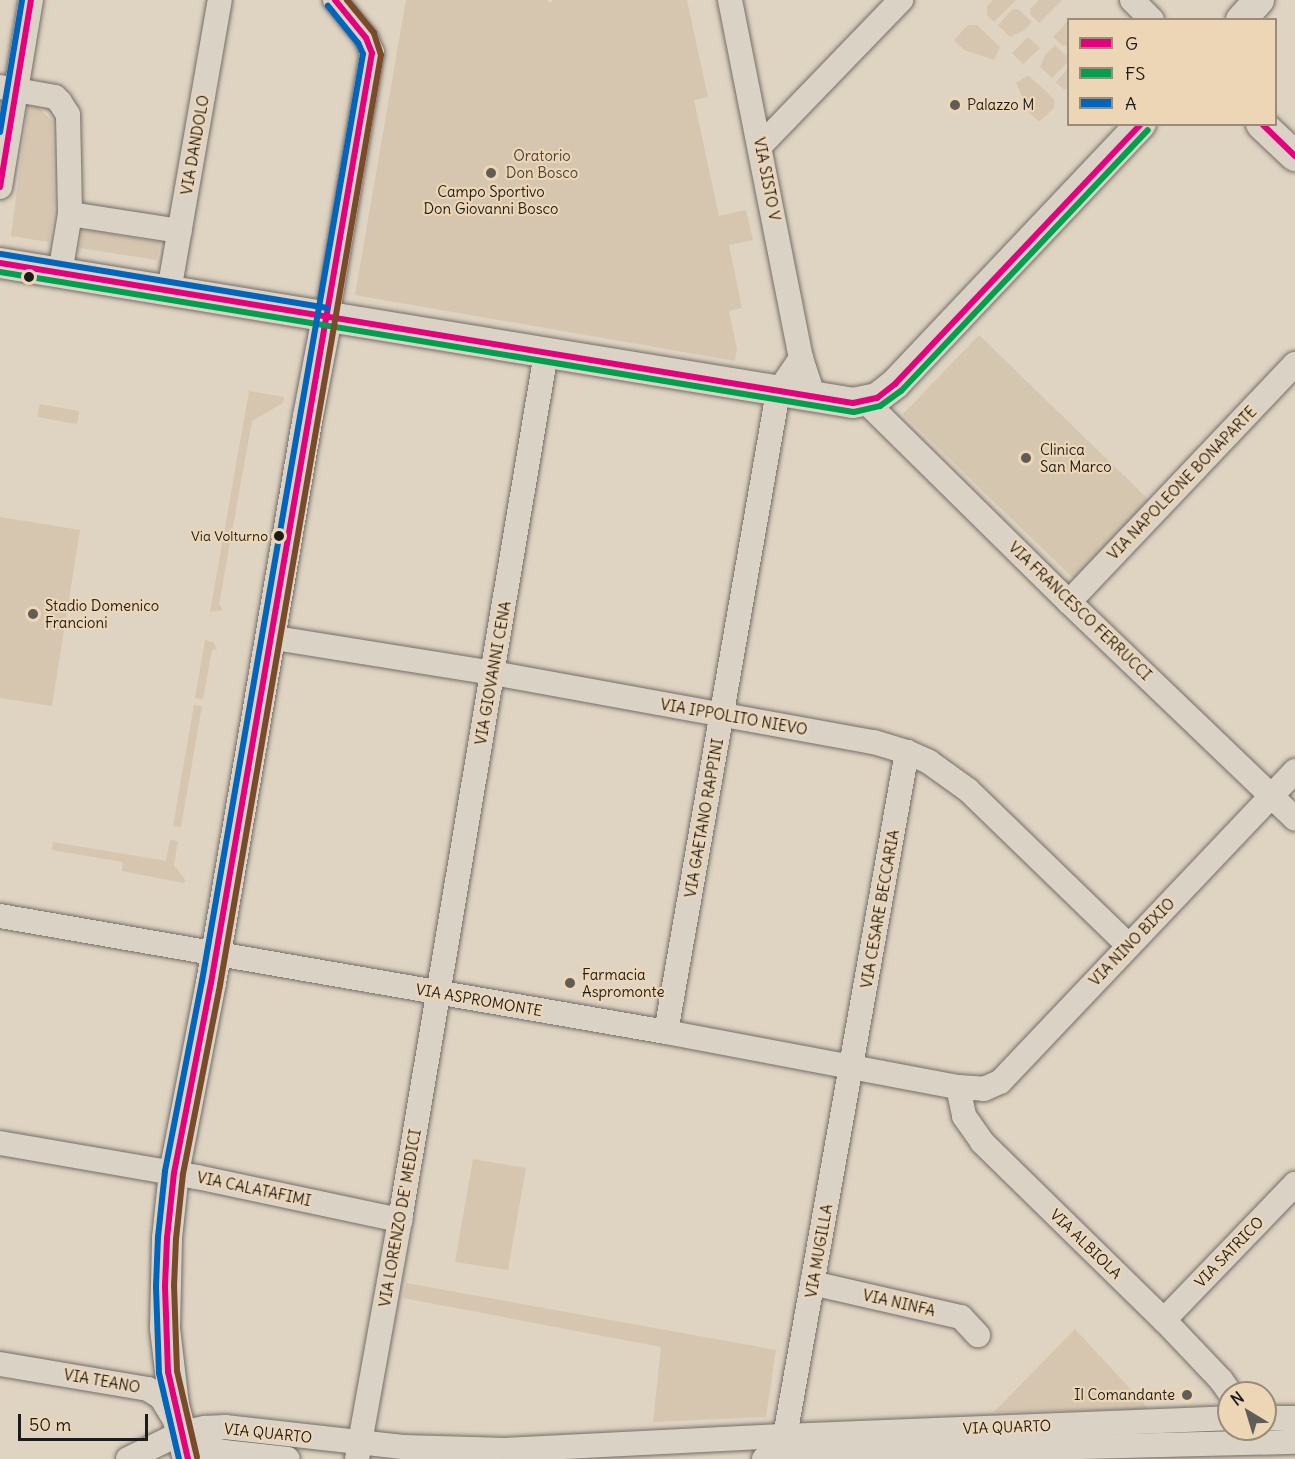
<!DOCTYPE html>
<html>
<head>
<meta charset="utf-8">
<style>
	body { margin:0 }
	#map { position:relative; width:1295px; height:1459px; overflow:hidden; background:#dfd3c2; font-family:Delius,sans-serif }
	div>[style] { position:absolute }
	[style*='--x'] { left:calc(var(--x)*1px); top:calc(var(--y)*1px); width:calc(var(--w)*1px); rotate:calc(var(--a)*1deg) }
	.built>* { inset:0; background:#d5c6af }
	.green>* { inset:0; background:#d6c6af }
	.roads { filter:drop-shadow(0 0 2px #746e67) drop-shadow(0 0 2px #746e67) }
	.minor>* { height:24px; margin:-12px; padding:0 12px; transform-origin:12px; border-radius:12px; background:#dbd2c6 }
	.major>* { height:30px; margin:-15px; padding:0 15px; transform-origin:15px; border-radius:15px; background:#dbd2c6 }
	.bus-1>* { height:6px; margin:-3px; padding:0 3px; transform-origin:3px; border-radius:3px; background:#e5007d }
	.bus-2>* { height:6px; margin:-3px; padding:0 3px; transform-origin:3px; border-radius:3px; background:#019f4e }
	.bus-3>* { height:6px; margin:-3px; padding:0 3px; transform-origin:3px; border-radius:3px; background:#0065bd }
	.bus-4>* { height:6px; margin:-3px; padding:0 3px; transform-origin:3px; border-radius:3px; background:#7a4b2a }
	.dots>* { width:16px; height:16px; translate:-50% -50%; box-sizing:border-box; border:3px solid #ecd6b5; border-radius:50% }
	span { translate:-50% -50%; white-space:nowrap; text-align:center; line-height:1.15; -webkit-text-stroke:4.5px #ecd6b5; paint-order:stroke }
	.bus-label { font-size:14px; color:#1c1c1c }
	.right { translate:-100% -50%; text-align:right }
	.poi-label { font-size:15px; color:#1c1c1c }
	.left { translate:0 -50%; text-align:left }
	.street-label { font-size:15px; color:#1c1c1c }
	.park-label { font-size:15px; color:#48443d }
	.legend { position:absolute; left:1067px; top:18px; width:210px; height:108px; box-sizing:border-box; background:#ecd6b5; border:2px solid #998c78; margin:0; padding:8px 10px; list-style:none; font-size:18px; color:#1c1c1c }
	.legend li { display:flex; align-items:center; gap:12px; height:30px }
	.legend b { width:30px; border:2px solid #998c78 }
	.north { position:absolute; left:1217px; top:1381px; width:60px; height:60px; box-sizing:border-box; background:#ecd6b5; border:2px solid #998c78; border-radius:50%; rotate:322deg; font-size:16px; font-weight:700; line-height:24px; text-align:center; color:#1c1c1c }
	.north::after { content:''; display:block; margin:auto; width:21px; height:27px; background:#605c56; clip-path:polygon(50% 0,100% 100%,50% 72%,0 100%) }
	.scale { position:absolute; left:18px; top:1414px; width:130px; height:27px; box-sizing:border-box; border:3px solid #1c1c1c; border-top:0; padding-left:8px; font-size:18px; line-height:21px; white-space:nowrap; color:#1c1c1c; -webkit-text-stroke:4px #ecd6b5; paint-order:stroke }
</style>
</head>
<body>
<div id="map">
	<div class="built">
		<div style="clip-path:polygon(979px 335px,1150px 501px,1074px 579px,903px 414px)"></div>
	</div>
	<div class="green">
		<div style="clip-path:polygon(406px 0,547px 0,550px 3px,553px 0,687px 0,708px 97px,694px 100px,719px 216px,746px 210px,753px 240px,729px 245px,742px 308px,729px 311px,737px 349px,735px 361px,355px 295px)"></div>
		<div style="clip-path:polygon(993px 0,1016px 0,994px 22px,987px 15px,987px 6px)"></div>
		<div style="clip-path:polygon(1039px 0,1062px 0,1039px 23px,1030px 14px,1030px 9px)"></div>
		<div style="clip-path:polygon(1013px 9px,1018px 9px,1032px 22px,1023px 31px,1010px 37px,998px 25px)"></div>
		<div style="clip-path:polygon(1068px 21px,1068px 45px,1063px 46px,1053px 37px)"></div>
		<div style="clip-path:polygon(968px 25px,977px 25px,1000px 47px,994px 60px,964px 50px,954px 40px)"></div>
		<div style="clip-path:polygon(1028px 37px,1040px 48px,1023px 64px,1012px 53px)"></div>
		<div style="clip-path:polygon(1055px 45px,1067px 57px,1068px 62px,1052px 78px,1040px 67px,1046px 54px)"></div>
		<div style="clip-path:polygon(1068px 68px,1068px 89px,1063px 89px,1056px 82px)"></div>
		<div style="clip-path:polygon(1028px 75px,1054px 99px,1054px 108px,1039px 122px,1029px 112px,1016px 83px)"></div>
		<div style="clip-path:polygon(28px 106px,38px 107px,52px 121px,54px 211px,49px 242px,11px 236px)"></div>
		<div style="clip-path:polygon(83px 230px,160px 242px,157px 260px,80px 248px)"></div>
		<div style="clip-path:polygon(249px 391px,284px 397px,283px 403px,252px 421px,219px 604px,223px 610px,210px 612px)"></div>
		<div style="clip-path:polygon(40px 404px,79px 411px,77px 424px,37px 417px)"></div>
		<div style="clip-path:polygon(0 517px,80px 530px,52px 706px,0 698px)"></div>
		<div style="clip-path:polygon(205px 640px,213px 642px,217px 649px,212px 650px,203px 699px,195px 698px)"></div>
		<div style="clip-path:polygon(194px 705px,202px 706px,181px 827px,173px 826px)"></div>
		<div style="clip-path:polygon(170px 840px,178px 841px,174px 865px,186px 881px,183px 883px,122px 871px,123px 862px,52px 850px,53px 842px,166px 861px)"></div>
		<div style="clip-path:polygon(473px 1159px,526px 1168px,508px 1270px,455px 1262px)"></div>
		<div style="clip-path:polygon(406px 1283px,776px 1350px,766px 1417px,653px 1422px,661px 1347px,403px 1298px)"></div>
		<div style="clip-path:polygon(1075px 1329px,1149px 1409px,994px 1412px)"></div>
	</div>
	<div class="roads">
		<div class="minor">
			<div style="--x:730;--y:0;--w:365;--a:78.8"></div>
			<div style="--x:801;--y:358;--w:42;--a:72"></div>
			<div style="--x:1132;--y:0;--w:28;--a:45"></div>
			<div style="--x:0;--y:87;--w:56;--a:10.3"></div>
			<div style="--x:55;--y:97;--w:7;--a:45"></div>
			<div style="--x:60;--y:102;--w:15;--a:58"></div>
			<div style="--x:68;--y:115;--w:99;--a:88.8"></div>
			<div style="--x:70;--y:214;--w:60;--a:99.6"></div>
			<div style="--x:761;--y:145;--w:202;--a:-46"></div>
			<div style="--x:0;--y:187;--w:190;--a:-80.6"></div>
			<div style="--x:70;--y:214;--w:111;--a:8.8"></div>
			<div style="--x:169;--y:291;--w:295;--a:-80.1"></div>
			<div style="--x:327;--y:317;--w:268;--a:-80.3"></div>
			<div style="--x:372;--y:53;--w:16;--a:-112"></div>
			<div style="--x:366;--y:38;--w:49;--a:-129.2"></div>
			<div style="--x:866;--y:402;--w:285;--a:44.6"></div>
			<div style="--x:1069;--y:602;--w:313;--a:43.8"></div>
			<div style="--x:1069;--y:602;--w:328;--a:-46.5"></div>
			<div style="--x:269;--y:637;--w:227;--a:9.1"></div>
			<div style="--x:493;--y:673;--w:387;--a:10.3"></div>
			<div style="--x:874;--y:742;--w:34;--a:17"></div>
			<div style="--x:907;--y:752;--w:24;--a:24"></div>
			<div style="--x:929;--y:762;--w:48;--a:35.7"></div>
			<div style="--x:968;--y:790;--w:223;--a:44.1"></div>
			<div style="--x:0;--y:916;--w:676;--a:9.88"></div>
			<div style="--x:666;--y:1032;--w:297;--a:10.7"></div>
			<div style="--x:958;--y:1087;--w:26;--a:4"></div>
			<div style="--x:984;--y:1089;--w:17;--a:-24"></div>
			<div style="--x:1000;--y:1082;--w:429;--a:-46.5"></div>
			<div style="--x:666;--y:1032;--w:650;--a:-80.07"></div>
			<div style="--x:778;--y:392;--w:41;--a:-55.9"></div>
			<div style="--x:958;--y:1087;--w:30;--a:78"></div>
			<div style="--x:964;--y:1116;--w:32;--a:55"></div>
			<div style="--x:982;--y:1142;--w:255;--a:44.4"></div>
			<div style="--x:1164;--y:1320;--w:83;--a:46.5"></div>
			<div style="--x:1221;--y:1380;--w:16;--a:55"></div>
			<div style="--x:0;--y:1143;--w:200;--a:9.8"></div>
			<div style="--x:197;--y:1177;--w:208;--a:12"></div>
			<div style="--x:812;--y:1283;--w:153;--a:12.9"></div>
			<div style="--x:961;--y:1317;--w:25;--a:47"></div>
			<div style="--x:1164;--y:1320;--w:189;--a:-46.1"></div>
			<div style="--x:0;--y:1364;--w:150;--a:9.6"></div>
			<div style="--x:148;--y:1389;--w:15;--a:32"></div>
			<div style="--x:161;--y:1397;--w:27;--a:59"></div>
			<div style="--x:1265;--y:1418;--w:30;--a:0"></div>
			<div style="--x:181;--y:1433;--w:25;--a:34"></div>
			<div style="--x:202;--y:1447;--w:23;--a:13"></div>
			<div style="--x:224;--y:1452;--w:64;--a:6.2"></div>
			<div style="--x:128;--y:1459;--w:59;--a:-26.1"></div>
			<div style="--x:181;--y:1433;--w:25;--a:-12"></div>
			<div style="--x:205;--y:1428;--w:20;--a:-3"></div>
			<div style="--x:225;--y:1427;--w:179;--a:6.4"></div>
			<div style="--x:403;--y:1447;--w:103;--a:1.7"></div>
			<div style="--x:506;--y:1450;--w:279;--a:-2.9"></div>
			<div style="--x:785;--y:1436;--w:444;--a:-2.3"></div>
			<div style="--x:357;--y:1459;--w:243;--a:-79.8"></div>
			<div style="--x:400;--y:1220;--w:879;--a:-80.44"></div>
			<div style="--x:764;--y:1459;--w:196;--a:-2.6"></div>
			<div style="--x:960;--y:1450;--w:335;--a:-1.4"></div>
			<div style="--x:791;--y:1459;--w:24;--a:-105"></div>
			<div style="--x:785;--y:1436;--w:695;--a:-79.89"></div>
		</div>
		<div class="major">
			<div style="--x:1241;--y:20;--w:27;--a:-48"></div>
			<div style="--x:1261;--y:124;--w:47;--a:43.3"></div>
			<div style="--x:0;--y:263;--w:864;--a:9.32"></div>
			<div style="--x:853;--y:403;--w:25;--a:-12"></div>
			<div style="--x:877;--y:398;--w:23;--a:-38"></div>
			<div style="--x:895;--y:384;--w:358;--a:-46.6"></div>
			<div style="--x:188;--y:1459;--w:56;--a:-104.5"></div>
			<div style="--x:174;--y:1405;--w:78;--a:-96.7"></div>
			<div style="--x:165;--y:1328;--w:90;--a:-88.7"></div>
			<div style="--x:167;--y:1238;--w:65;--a:-83.9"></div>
			<div style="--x:174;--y:1173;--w:194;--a:-79"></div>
			<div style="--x:211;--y:983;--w:575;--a:-80.29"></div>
			<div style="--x:308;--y:416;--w:101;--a:-79.1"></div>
		</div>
	</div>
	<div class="bus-1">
		<div style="--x:1262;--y:124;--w:46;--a:44.1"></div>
		<div style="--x:0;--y:187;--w:190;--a:-80.6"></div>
		<div style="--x:0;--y:263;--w:864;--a:9.32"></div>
		<div style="--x:853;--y:403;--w:25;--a:-12"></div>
		<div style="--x:877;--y:398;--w:23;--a:-38"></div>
		<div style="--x:895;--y:384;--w:358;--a:-46.6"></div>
		<div style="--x:188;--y:1459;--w:89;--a:-102.9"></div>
		<div style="--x:168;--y:1372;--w:86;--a:-92"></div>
		<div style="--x:165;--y:1286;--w:48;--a:-87.6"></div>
		<div style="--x:167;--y:1238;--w:65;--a:-83.9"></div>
		<div style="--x:174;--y:1173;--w:194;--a:-79"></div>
		<div style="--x:211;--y:983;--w:944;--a:-80.18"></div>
		<div style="--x:372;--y:53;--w:16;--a:-112"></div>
		<div style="--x:366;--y:38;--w:49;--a:-129.2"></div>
	</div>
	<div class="bus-2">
		<div style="--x:0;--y:272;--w:865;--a:9.31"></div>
		<div style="--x:854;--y:412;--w:27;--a:-13"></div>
		<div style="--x:880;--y:406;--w:26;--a:-36"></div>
		<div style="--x:901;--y:391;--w:359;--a:-46.6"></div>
	</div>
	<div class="bus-3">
		<div style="--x:0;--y:132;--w:134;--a:-80.5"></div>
		<div style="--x:1;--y:254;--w:331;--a:9.4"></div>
		<div style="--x:179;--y:1459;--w:88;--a:-103.1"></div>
		<div style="--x:159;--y:1373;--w:87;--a:-92"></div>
		<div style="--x:156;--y:1286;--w:49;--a:-87.7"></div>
		<div style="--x:158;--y:1237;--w:66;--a:-83.9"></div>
		<div style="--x:165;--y:1171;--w:194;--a:-79"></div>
		<div style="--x:202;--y:981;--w:941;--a:-80.15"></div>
		<div style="--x:363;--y:54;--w:12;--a:-114"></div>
		<div style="--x:358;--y:43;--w:48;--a:-129"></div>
	</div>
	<div class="bus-4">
		<div style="--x:197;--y:1457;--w:88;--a:-103.1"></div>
		<div style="--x:177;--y:1371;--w:85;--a:-92"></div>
		<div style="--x:174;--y:1286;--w:47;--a:-87.6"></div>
		<div style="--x:176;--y:1239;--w:65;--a:-83.9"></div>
		<div style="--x:183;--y:1174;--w:193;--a:-78.9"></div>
		<div style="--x:220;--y:985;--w:944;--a:-80.18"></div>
		<div style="--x:381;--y:55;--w:23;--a:-108"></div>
		<div style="--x:374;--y:33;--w:43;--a:-129.3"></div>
	</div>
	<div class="dots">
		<div style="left:955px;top:105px;background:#605c56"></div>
		<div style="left:491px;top:173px;background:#605c56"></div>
		<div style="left:29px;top:277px;background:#1c1c1c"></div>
		<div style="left:1026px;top:458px;background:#605c56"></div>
		<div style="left:279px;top:536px;background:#1c1c1c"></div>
		<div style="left:33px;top:614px;background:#605c56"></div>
		<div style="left:570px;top:983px;background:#605c56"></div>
		<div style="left:1187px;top:1395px;background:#605c56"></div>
	</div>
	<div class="bus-label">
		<span class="right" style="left:268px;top:536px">Via Volturno</span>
	</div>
	<div class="poi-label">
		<span class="left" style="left:967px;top:105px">Palazzo M</span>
		<span style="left:491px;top:200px">Campo Sportivo<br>Don Giovanni Bosco</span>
		<span class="left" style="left:1040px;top:458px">Clinica<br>San Marco</span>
		<span class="left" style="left:45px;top:614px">Stadio Domenico<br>Francioni</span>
		<span class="left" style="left:582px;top:983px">Farmacia<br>Aspromonte</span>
		<span class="right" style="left:1175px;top:1395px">Il Comandante</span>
	</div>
	<div class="street-label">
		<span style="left:195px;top:145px;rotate:-80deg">VIA DANDOLO</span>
		<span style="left:767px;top:179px;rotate:79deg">VIA SISTO V</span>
		<span style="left:1182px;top:483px;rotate:-46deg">VIA NAPOLEONE BONAPARTE</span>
		<span style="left:1080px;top:611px;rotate:44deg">VIA FRANCESCO FERRUCCI</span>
		<span style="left:493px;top:673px;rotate:-80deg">VIA GIOVANNI CENA</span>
		<span style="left:734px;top:717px;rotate:10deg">VIA IPPOLITO NIEVO</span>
		<span style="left:704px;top:818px;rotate:-80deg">VIA GAETANO RAPPINI</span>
		<span style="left:880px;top:909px;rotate:-80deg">VIA CESARE BECCARIA</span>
		<span style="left:1132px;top:942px;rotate:-46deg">VIA NINO BIXIO</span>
		<span style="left:479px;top:1000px;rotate:10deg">VIA ASPROMONTE</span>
		<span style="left:254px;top:1189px;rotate:12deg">VIA CALATAFIMI</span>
		<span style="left:400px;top:1218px;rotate:-80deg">VIA LORENZO DE' MEDICI</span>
		<span style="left:1086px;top:1244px;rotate:44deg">VIA ALBIOLA</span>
		<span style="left:819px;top:1251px;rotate:-80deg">VIA MUGILLA</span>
		<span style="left:1229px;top:1252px;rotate:-46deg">VIA SATRICO</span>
		<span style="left:899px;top:1303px;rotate:13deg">VIA NINFA</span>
		<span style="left:102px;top:1381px;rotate:10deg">VIA TEANO</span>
		<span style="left:1007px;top:1427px;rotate:-2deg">VIA QUARTO</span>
		<span style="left:268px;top:1433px;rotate:6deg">VIA QUARTO</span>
	</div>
	<div class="park-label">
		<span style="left:542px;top:164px">Oratorio<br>Don Bosco</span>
	</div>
	<ul class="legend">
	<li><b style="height:8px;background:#e5007d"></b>G</li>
	<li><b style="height:8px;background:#019f4e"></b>FS</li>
	<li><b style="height:8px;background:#0065bd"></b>A</li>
	</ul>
	<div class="north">N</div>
	<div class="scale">50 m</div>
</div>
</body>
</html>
